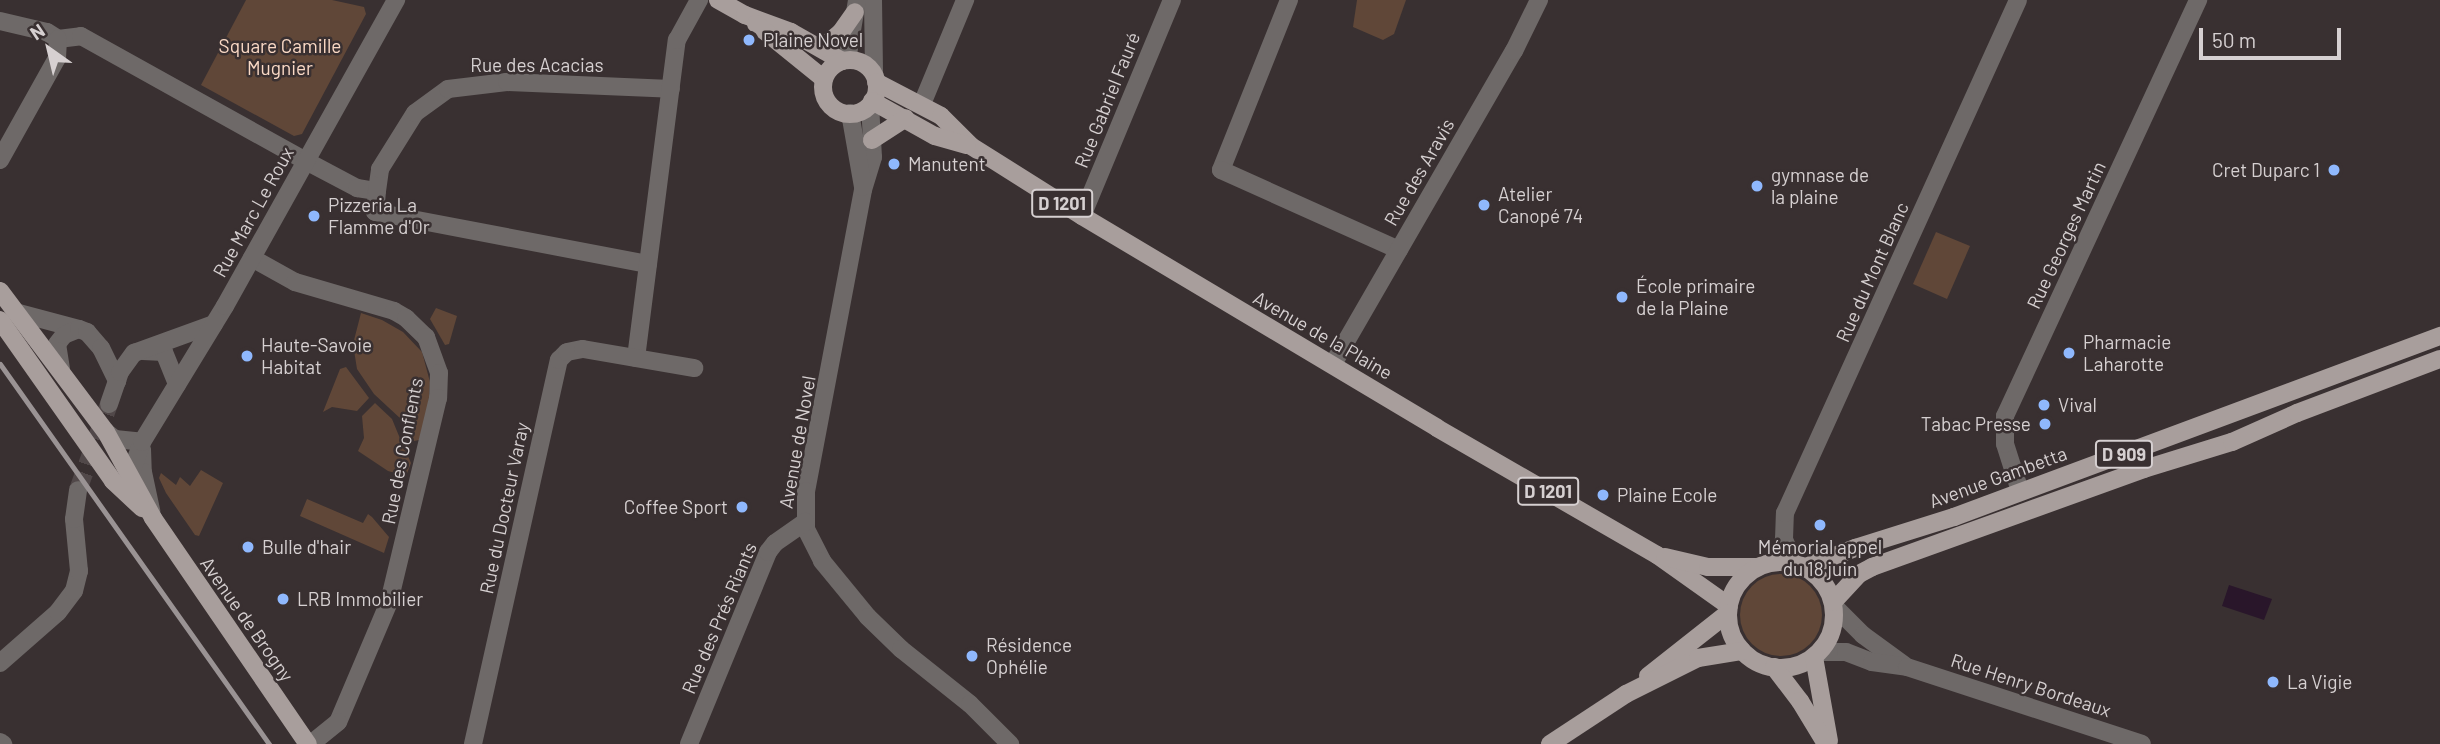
<!DOCTYPE html>
<html>
<head>
<meta charset="utf-8">
<style>
	body { margin:0 }
	#map { position:relative; width:2440px; height:744px; overflow:hidden; background:#393031; font-family:Barlow,sans-serif }
	div>[style] { position:absolute }
	[style*='--x'] { left:calc(var(--x)*1px); top:calc(var(--y)*1px); width:calc(var(--w)*1px); rotate:calc(var(--a)*1deg) }
	.green>* { inset:0; background:#604738 }
	.round { border-radius:50% }
	.water>* { inset:0; background:#29162a }
	.minor-tunnel>* { height:18px; margin-top:-9px; transform-origin:0; background:repeating-linear-gradient(90deg,#514849 0 18px,transparent 0 27px) }
	.minor>* { height:18px; margin:-9px; padding:0 9px; transform-origin:9px; border-radius:9px; background:#6e6968 }
	.major>* { height:18px; margin:-9px; padding:0 9px; transform-origin:9px; border-radius:9px; background:#a89e9c }
	.major>.ring { margin:-9px; padding:0; box-sizing:content-box; background:none; border:18px solid #a89e9c; border-radius:50% }
	.rail>* { height:5px; margin:-2.5px; padding:0 2.5px; transform-origin:2.5px; border-radius:2.5px; background:#9a9394 }
	.dots>* { width:19px; height:19px; translate:-50% -50%; box-sizing:border-box; border:4px solid #393031; border-radius:50% }
	span { translate:-50% -50%; white-space:nowrap; text-align:center; line-height:1.15; -webkit-text-stroke:5px #393031; paint-order:stroke }
	.shield-label span { padding:2px 5px; background:#393031; border:2px solid; border-radius:5px; -webkit-text-stroke-width:0 }
	.shield-label { font-size:18px; color:#d6d0d1; font-weight:700 }
	.poi-label { font-size:19px; color:#d6d0d1 }
	.left { translate:0 -50%; text-align:left }
	.right { translate:-100% -50%; text-align:right }
	.park-label { font-size:19px; color:#fad9c5 }
	.street-label { font-size:19px; color:#d6d0d1 }
	.north { position:absolute; left:14px; top:14px; width:70px; height:70px; -webkit-text-stroke:5px #393031; paint-order:stroke; rotate:326deg; font-size:19px; font-weight:700; line-height:28px; text-align:center; color:#d6d0d1 }
	.north::after { content:''; display:block; margin:auto; width:24px; height:32px; background:#d6d0d1; clip-path:polygon(50% 0,100% 100%,50% 72%,0 100%) }
	.scale { position:absolute; left:2199px; top:28px; width:142px; height:32px; box-sizing:border-box; border:4px solid #d6d0d1; border-top:0; padding-left:9px; font-size:21px; line-height:24px; white-space:nowrap; color:#d6d0d1; -webkit-text-stroke:5px #393031; paint-order:stroke }
</style>
</head>
<body>
<div id="map">
	<div class="green">
		<div style="clip-path:polygon(246px 0,332px 0,364px 7px,366px 14px,302px 134px,294px 136px,201px 85px)"></div>
		<div style="clip-path:polygon(1357px 0,1406px 0,1394px 34px,1383px 40px,1353px 27px)"></div>
		<div style="clip-path:polygon(1936px 232px,1970px 246px,1947px 299px,1913px 284px)"></div>
		<div style="clip-path:polygon(436px 308px,457px 316px,449px 344px,445px 345px,430px 319px)"></div>
		<div style="clip-path:polygon(361px 313px,382px 320px,403px 332px,422px 352px,430px 382px,428px 410px,419px 440px,414px 441px,402px 420px,374px 394px,357px 369px,353px 344px)"></div>
		<div style="clip-path:polygon(346px 367px,369px 398px,357px 411px,332px 407px,323px 412px,340px 369px)"></div>
		<div style="clip-path:polygon(375px 403px,392px 419px,399px 436px,411px 463px,406px 476px,388px 471px,358px 451px,364px 438px,362px 416px)"></div>
		<div style="clip-path:polygon(201px 470px,223px 483px,199px 536px,195px 535px,166px 493px,159px 478px,161px 473px,176px 485px,180px 477px,190px 486px)"></div>
		<div style="clip-path:polygon(307px 499px,363px 523px,368px 514px,372px 517px,389px 537px,384px 553px,300px 516px)"></div>
		<div class="round" style="left:1740px;top:574px;width:82px;height:82px"></div>
	</div>
	<div class="water">
		<div style="clip-path:polygon(2229px 585px,2272px 599px,2264px 620px,2222px 606px)"></div>
	</div>
	<div class="minor-tunnel">
		<div style="--x:78;--y:490;--w:91;--a:-70.2"></div>
	</div>
	<div class="minor">
		<div style="--x:873;--y:0;--w:74;--a:89.2"></div>
		<div style="--x:1289;--y:0;--w:183;--a:111.8"></div>
		<div style="--x:1221;--y:170;--w:195;--a:24.2"></div>
		<div style="--x:0;--y:21;--w:48;--a:13.2"></div>
		<div style="--x:47;--y:32;--w:13;--a:32"></div>
		<div style="--x:58;--y:39;--w:23;--a:-7"></div>
		<div style="--x:81;--y:36;--w:257;--a:29.1"></div>
		<div style="--x:306;--y:161;--w:58;--a:27.9"></div>
		<div style="--x:357;--y:188;--w:20;--a:9"></div>
		<div style="--x:377;--y:191;--w:21;--a:95"></div>
		<div style="--x:375;--y:212;--w:278;--a:10.8"></div>
		<div style="--x:847;--y:60;--w:61;--a:-80.5"></div>
		<div style="--x:922;--y:104;--w:113;--a:-67.5"></div>
		<div style="--x:870;--y:105;--w:52;--a:86.7"></div>
		<div style="--x:873;--y:157;--w:34;--a:107"></div>
		<div style="--x:863;--y:190;--w:306;--a:100.7"></div>
		<div style="--x:806;--y:491;--w:38;--a:90"></div>
		<div style="--x:806;--y:529;--w:36;--a:63"></div>
		<div style="--x:822;--y:561;--w:72;--a:50.6"></div>
		<div style="--x:868;--y:617;--w:46;--a:44.1"></div>
		<div style="--x:901;--y:649;--w:88;--a:38.6"></div>
		<div style="--x:970;--y:704;--w:57;--a:45"></div>
		<div style="--x:850;--y:113;--w:75;--a:80"></div>
		<div style="--x:0;--y:160;--w:117;--a:-60.8"></div>
		<div style="--x:57;--y:58;--w:19;--a:-87"></div>
		<div style="--x:377;--y:191;--w:22;--a:-82"></div>
		<div style="--x:380;--y:169;--w:66;--a:-58"></div>
		<div style="--x:415;--y:113;--w:41;--a:-36"></div>
		<div style="--x:448;--y:89;--w:59;--a:-6.8"></div>
		<div style="--x:507;--y:82;--w:164;--a:2.4"></div>
		<div style="--x:1082;--y:216;--w:234;--a:-67.4"></div>
		<div style="--x:252;--y:258;--w:49;--a:29.2"></div>
		<div style="--x:295;--y:282;--w:103;--a:16.3"></div>
		<div style="--x:394;--y:311;--w:14;--a:30"></div>
		<div style="--x:406;--y:318;--w:28;--a:44"></div>
		<div style="--x:426;--y:337;--w:38;--a:70"></div>
		<div style="--x:439;--y:373;--w:25;--a:92"></div>
		<div style="--x:438;--y:398;--w:210;--a:103.5"></div>
		<div style="--x:389;--y:602;--w:130;--a:113"></div>
		<div style="--x:338;--y:722;--w:35;--a:141"></div>
		<div style="--x:15;--y:312;--w:66;--a:14.9"></div>
		<div style="--x:143;--y:351;--w:21;--a:3"></div>
		<div style="--x:164;--y:352;--w:35;--a:68"></div>
		<div style="--x:636;--y:358;--w:321;--a:-82.7"></div>
		<div style="--x:677;--y:40;--w:46;--a:-61.2"></div>
		<div style="--x:1333;--y:364;--w:362;--a:-60"></div>
		<div style="--x:1514;--y:51;--w:57;--a:-63.9"></div>
		<div style="--x:61;--y:369;--w:25;--a:-99"></div>
		<div style="--x:57;--y:344;--w:11;--a:-52"></div>
		<div style="--x:64;--y:335;--w:16;--a:-22"></div>
		<div style="--x:79;--y:329;--w:9;--a:21"></div>
		<div style="--x:87;--y:332;--w:21;--a:49"></div>
		<div style="--x:101;--y:348;--w:37;--a:64"></div>
		<div style="--x:109;--y:404;--w:34;--a:-71"></div>
		<div style="--x:120;--y:372;--w:24;--a:-54"></div>
		<div style="--x:134;--y:353;--w:85;--a:-19.9"></div>
		<div style="--x:106;--y:432;--w:11;--a:38"></div>
		<div style="--x:115;--y:439;--w:27;--a:6"></div>
		<div style="--x:142;--y:449;--w:23;--a:88"></div>
		<div style="--x:143;--y:472;--w:40;--a:78"></div>
		<div style="--x:126;--y:486;--w:47;--a:-70"></div>
		<div style="--x:142;--y:442;--w:159;--a:-58.6"></div>
		<div style="--x:225;--y:306;--w:351;--a:-60.8"></div>
		<div style="--x:2020;--y:491;--w:49;--a:-107.7"></div>
		<div style="--x:2005;--y:444;--w:28;--a:-90"></div>
		<div style="--x:2005;--y:416;--w:459;--a:-65.1"></div>
		<div style="--x:1794;--y:563;--w:26;--a:-113"></div>
		<div style="--x:1784;--y:539;--w:26;--a:-88"></div>
		<div style="--x:1785;--y:513;--w:563;--a:-65.57"></div>
		<div style="--x:1834;--y:606;--w:41;--a:45"></div>
		<div style="--x:1863;--y:635;--w:51;--a:36.2"></div>
		<div style="--x:1820;--y:652;--w:26;--a:0"></div>
		<div style="--x:1846;--y:652;--w:28;--a:21"></div>
		<div style="--x:1872;--y:662;--w:35;--a:8"></div>
		<div style="--x:1907;--y:667;--w:247;--a:18.1"></div>
		<div style="--x:0;--y:663;--w:77;--a:-41.3"></div>
		<div style="--x:58;--y:612;--w:26;--a:-53"></div>
		<div style="--x:74;--y:591;--w:21;--a:-76"></div>
		<div style="--x:79;--y:571;--w:52;--a:-95.5"></div>
		<div style="--x:74;--y:519;--w:29;--a:-82"></div>
		<div style="--x:0;--y:742;--w:4;--a:34"></div>
		<div style="--x:473;--y:744;--w:394;--a:-77.4"></div>
		<div style="--x:559;--y:360;--w:11;--a:-45"></div>
		<div style="--x:567;--y:352;--w:16;--a:-11"></div>
		<div style="--x:583;--y:349;--w:113;--a:9.7"></div>
		<div style="--x:689;--y:744;--w:208;--a:-67.6"></div>
		<div style="--x:768;--y:552;--w:11;--a:-52"></div>
		<div style="--x:775;--y:543;--w:37;--a:-35"></div>
	</div>
	<div class="major">
		<div style="--x:718;--y:0;--w:31;--a:29"></div>
		<div style="--x:745;--y:15;--w:49;--a:20.3"></div>
		<div style="--x:791;--y:32;--w:59;--a:29.6"></div>
		<div style="--x:756;--y:24;--w:87;--a:39"></div>
		<div style="--x:822;--y:48;--w:25;--a:-40"></div>
		<div style="--x:841;--y:32;--w:24;--a:-55"></div>
		<div class="ring" style="left:823px;top:60px;width:36px;height:36px"></div>
		<div style="--x:876;--y:82;--w:73;--a:27.6"></div>
		<div style="--x:941;--y:116;--w:42;--a:45"></div>
		<div style="--x:971;--y:146;--w:131;--a:32.2"></div>
		<div style="--x:1082;--y:216;--w:413;--a:30.8"></div>
		<div style="--x:1437;--y:428;--w:254;--a:30"></div>
		<div style="--x:1657;--y:555;--w:88;--a:35.3"></div>
		<div style="--x:872;--y:101;--w:72;--a:29.1"></div>
		<div style="--x:935;--y:136;--w:33;--a:16"></div>
		<div style="--x:872;--y:140;--w:40;--a:-32.9"></div>
		<div style="--x:0;--y:291;--w:176;--a:53.1"></div>
		<div style="--x:106;--y:432;--w:98;--a:61.3"></div>
		<div style="--x:153;--y:518;--w:274;--a:55.6"></div>
		<div style="--x:0;--y:320;--w:197;--a:54.9"></div>
		<div style="--x:113;--y:481;--w:40;--a:43"></div>
		<div style="--x:1665;--y:557;--w:44;--a:13.1"></div>
		<div style="--x:1708;--y:567;--w:50;--a:0"></div>
		<div class="ring" style="left:1728px;top:562px;width:88px;height:88px"></div>
		<div style="--x:1806;--y:567;--w:53;--a:-21.2"></div>
		<div style="--x:1855;--y:548;--w:104;--a:-17.4"></div>
		<div style="--x:1954;--y:517;--w:519;--a:-20.43"></div>
		<div style="--x:1833;--y:602;--w:38;--a:-47"></div>
		<div style="--x:1859;--y:574;--w:15;--a:-28"></div>
		<div style="--x:1872;--y:567;--w:289;--a:-19.8"></div>
		<div style="--x:2144;--y:469;--w:92;--a:-17.1"></div>
		<div style="--x:2232;--y:442;--w:71;--a:-24"></div>
		<div style="--x:2297;--y:413;--w:153;--a:-20.7"></div>
		<div style="--x:1814;--y:657;--w:85;--a:79.9"></div>
		<div style="--x:1774;--y:667;--w:43;--a:52.6"></div>
		<div style="--x:1800;--y:701;--w:50;--a:58.8"></div>
		<div style="--x:1648;--y:676;--w:102;--a:-38.2"></div>
		<div style="--x:1550;--y:744;--w:91;--a:-33.3"></div>
		<div style="--x:1626;--y:694;--w:80;--a:-26.6"></div>
		<div style="--x:1698;--y:658;--w:45;--a:-9"></div>
	</div>
	<div class="rail">
		<div style="--x:0;--y:364;--w:466;--a:54.7"></div>
	</div>
	<div class="dots">
		<div style="left:749px;top:40px;background:#8fb8fd"></div>
		<div style="left:894px;top:164px;background:#8fb8fd"></div>
		<div style="left:2334px;top:170px;background:#8fb8fd"></div>
		<div style="left:1757px;top:186px;background:#8fb8fd"></div>
		<div style="left:1484px;top:205px;background:#8fb8fd"></div>
		<div style="left:314px;top:216px;background:#8fb8fd"></div>
		<div style="left:1622px;top:297px;background:#8fb8fd"></div>
		<div style="left:2069px;top:353px;background:#8fb8fd"></div>
		<div style="left:247px;top:356px;background:#8fb8fd"></div>
		<div style="left:2044px;top:405px;background:#8fb8fd"></div>
		<div style="left:2045px;top:424px;background:#8fb8fd"></div>
		<div style="left:1603px;top:495px;background:#8fb8fd"></div>
		<div style="left:742px;top:507px;background:#8fb8fd"></div>
		<div style="left:1820px;top:525px;background:#8fb8fd"></div>
		<div style="left:248px;top:547px;background:#8fb8fd"></div>
		<div style="left:283px;top:599px;background:#8fb8fd"></div>
		<div style="left:972px;top:656px;background:#8fb8fd"></div>
		<div style="left:2273px;top:682px;background:#8fb8fd"></div>
	</div>
	<div class="shield-label">
		<span style="left:1062px;top:203px">D 1201</span>
		<span style="left:2124px;top:454px">D 909</span>
		<span style="left:1548px;top:491px">D 1201</span>
	</div>
	<div class="poi-label">
		<span class="left" style="left:763px;top:40px">Plaine Novel</span>
		<span class="left" style="left:908px;top:164px">Manutent</span>
		<span class="right" style="left:2320px;top:170px">Cret Duparc 1</span>
		<span class="left" style="left:1771px;top:186px">gymnase de<br>la plaine</span>
		<span class="left" style="left:1498px;top:205px">Atelier<br>Canopé 74</span>
		<span class="left" style="left:328px;top:216px">Pizzeria La<br>Flamme d'Or</span>
		<span class="left" style="left:1636px;top:297px">École primaire<br>de la Plaine</span>
		<span class="left" style="left:2083px;top:353px">Pharmacie<br>Laharotte</span>
		<span class="left" style="left:261px;top:356px">Haute-Savoie<br>Habitat</span>
		<span class="left" style="left:2058px;top:405px">Vival</span>
		<span class="right" style="left:2031px;top:424px">Tabac Presse</span>
		<span class="left" style="left:1617px;top:495px">Plaine Ecole</span>
		<span class="right" style="left:728px;top:507px">Coffee Sport</span>
		<span class="left" style="left:262px;top:547px">Bulle d'hair</span>
		<span style="left:1820px;top:558px">Mémorial appel<br>du 18 juin</span>
		<span class="left" style="left:297px;top:599px">LRB Immobilier</span>
		<span class="left" style="left:986px;top:656px">Résidence<br>Ophélie</span>
		<span class="left" style="left:2287px;top:682px">La Vigie</span>
	</div>
	<div class="park-label">
		<span style="left:280px;top:57px">Square Camille<br>Mugnier</span>
	</div>
	<div class="street-label">
		<span style="left:537px;top:65px">Rue des Acacias</span>
		<span style="left:1107px;top:100px;rotate:-68deg">Rue Gabriel Fauré</span>
		<span style="left:1419px;top:172px;rotate:-60deg">Rue des Aravis</span>
		<span style="left:253px;top:212px;rotate:-61deg">Rue Marc Le Roux</span>
		<span style="left:2066px;top:235px;rotate:-65deg">Rue Georges Martin</span>
		<span style="left:1872px;top:272px;rotate:-66deg">Rue du Mont Blanc</span>
		<span style="left:1323px;top:335px;rotate:30deg">Avenue de la Plaine</span>
		<span style="left:797px;top:442px;rotate:-80deg">Avenue de Novel</span>
		<span style="left:402px;top:451px;rotate:-79deg">Rue des Conflents</span>
		<span style="left:1998px;top:477px;rotate:-20deg">Avenue Gambetta</span>
		<span style="left:504px;top:508px;rotate:-78deg">Rue du Docteur Varay</span>
		<span style="left:719px;top:618px;rotate:-67deg">Rue des Prés Riants</span>
		<span style="left:247px;top:619px;rotate:55deg">Avenue de Brogny</span>
		<span style="left:2031px;top:685px;rotate:18deg">Rue Henry Bordeaux</span>
	</div>
	<div class="north">N</div>
	<div class="scale">50 m</div>
</div>
</body>
</html>
